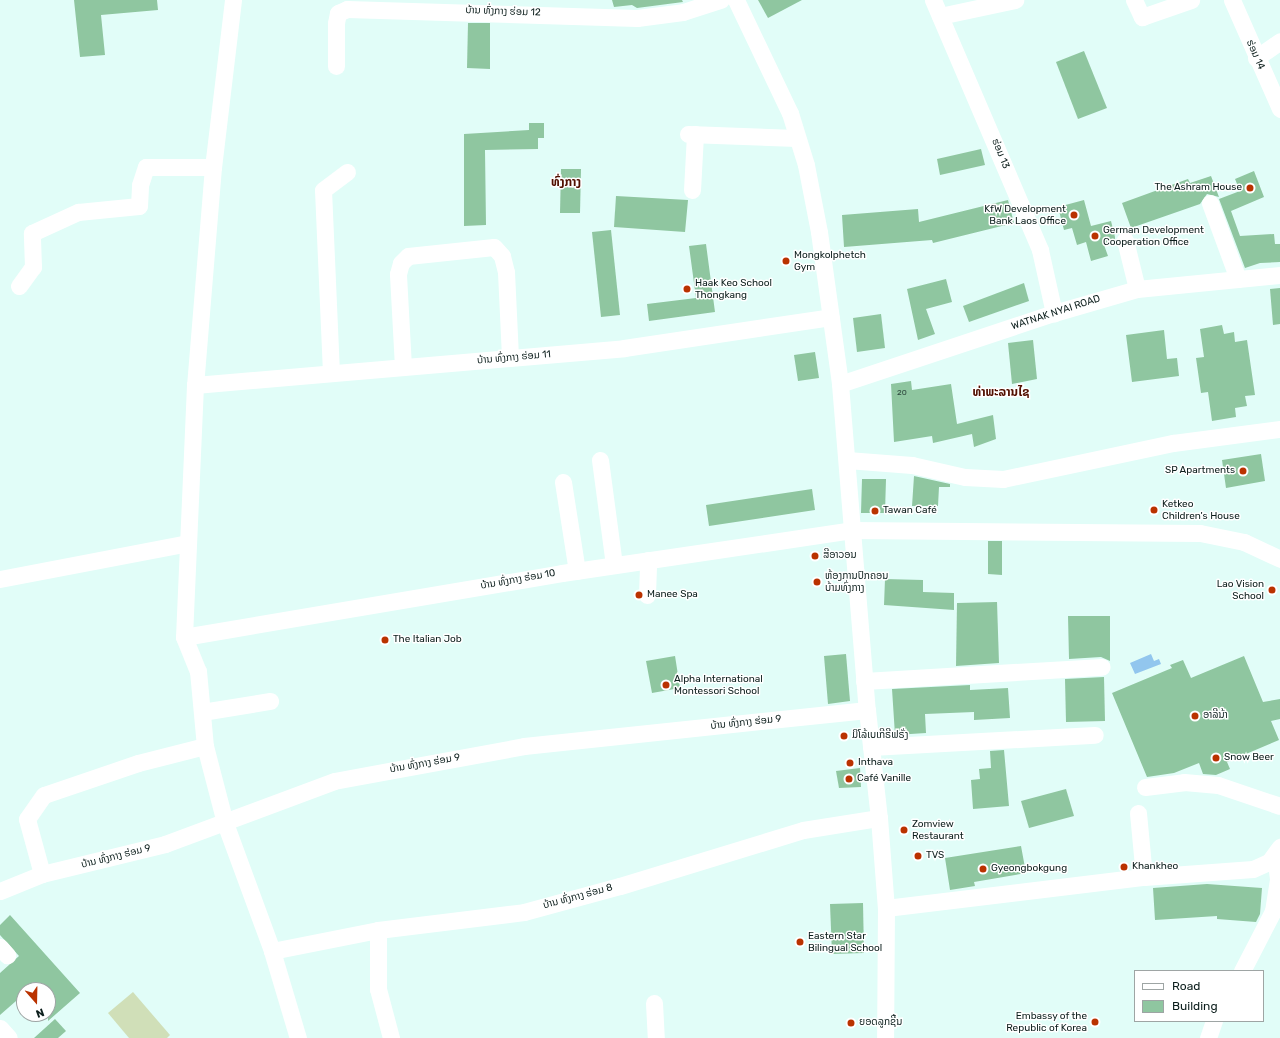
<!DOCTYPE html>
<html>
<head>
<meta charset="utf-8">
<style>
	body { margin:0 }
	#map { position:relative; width:1280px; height:1038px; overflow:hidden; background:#e1fdf8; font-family:Rubik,"Noto Sans Lao",sans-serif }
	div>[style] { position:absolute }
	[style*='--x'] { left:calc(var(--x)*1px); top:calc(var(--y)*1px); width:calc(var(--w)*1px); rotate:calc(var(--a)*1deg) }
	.green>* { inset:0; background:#d0dfb8 }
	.water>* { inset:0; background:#92c6ee }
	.building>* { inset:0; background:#8fc6a0 }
	.minor>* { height:17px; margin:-8.5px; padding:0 8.5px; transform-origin:8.5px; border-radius:8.5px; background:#fff }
	.dots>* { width:11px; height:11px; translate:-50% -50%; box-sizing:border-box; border:2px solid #fff; border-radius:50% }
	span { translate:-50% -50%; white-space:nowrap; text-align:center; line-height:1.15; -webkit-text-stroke:3px #fff; paint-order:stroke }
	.number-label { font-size:8px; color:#2d483d }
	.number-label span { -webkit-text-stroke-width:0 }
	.street-label { font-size:10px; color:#0c1e1c }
	.poi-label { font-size:10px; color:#0c1e1c }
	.right { translate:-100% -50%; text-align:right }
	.left { translate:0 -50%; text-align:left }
	.quarter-label { font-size:12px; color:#521000; font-weight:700 }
	.legend { position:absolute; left:1134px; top:970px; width:130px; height:52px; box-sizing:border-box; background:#fff; border:1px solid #9ea5a4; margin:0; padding:5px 7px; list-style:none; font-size:12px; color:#0c1e1c }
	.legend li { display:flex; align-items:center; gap:8px; height:20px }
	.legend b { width:20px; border:1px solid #9ea5a4 }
	.north { position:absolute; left:16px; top:982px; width:40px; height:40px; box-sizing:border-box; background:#fff; border:1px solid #9ea5a4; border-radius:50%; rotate:160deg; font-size:11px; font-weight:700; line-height:16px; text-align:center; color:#0c1e1c }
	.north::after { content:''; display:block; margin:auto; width:14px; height:18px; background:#ba3200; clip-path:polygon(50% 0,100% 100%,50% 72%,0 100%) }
</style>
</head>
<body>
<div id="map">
	<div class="green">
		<div style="clip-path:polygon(133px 992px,170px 1035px,167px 1038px,129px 1038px,108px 1013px)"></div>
	</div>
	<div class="water">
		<div style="clip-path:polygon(1151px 654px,1154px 661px,1159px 659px,1161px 664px,1135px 674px,1130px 663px)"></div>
	</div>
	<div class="building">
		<div style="clip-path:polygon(74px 0,157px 0,158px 10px,101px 15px,105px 55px,80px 57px)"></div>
		<div style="clip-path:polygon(612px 0,682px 0,683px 2px,637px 8px,632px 5px,614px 7px)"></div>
		<div style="clip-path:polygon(758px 0,802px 0,768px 18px)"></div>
		<div style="clip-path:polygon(468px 23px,490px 23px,490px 69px,467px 68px)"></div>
		<div style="clip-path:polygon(1084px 51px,1107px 108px,1078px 119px,1056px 62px)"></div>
		<div style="clip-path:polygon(529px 123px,544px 123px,544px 138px,538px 138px,538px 149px,485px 150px,486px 225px,464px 226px,464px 134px,529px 130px)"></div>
		<div style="clip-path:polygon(981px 149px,985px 165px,940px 175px,937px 159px)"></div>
		<div style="clip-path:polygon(561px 169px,581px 169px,580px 213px,560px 213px)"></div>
		<div style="clip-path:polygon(1254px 171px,1264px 197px,1231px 211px,1240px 236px,1274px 234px,1275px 244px,1280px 244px,1280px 262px,1260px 263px,1245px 268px,1219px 199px,1240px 191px,1235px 179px)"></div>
		<div style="clip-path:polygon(1211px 176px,1219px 197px,1207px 194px,1200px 204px,1131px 228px,1122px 203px,1188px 179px,1190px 183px)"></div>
		<div style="clip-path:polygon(616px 196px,688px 200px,685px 232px,614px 227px)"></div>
		<div style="clip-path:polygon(1008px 200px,1014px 223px,933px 243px,932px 240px,844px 247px,842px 215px,918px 209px,919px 222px)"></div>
		<div style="clip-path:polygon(1084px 200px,1091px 226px,1111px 221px,1115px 237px,1115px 241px,1104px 245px,1108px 256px,1091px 261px,1086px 242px,1077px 245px,1072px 228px,1064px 230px,1058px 207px)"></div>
		<div style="clip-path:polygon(611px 230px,620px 315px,601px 317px,592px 232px)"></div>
		<div style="clip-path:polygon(706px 244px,715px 312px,649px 321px,647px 304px,696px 298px,689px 246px)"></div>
		<div style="clip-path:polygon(946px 279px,952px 302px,926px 309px,935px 334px,918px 340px,907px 289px)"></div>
		<div style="clip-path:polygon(1024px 283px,1029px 301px,969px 322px,963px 306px)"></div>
		<div style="clip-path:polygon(1280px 288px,1280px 324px,1273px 325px,1270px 289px)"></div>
		<div style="clip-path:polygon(881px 314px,885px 348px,857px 352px,853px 318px)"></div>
		<div style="clip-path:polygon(1222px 325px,1224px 334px,1234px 332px,1235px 342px,1247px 340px,1255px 395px,1245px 396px,1247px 406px,1235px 408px,1236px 417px,1212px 421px,1208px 392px,1201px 393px,1196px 358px,1204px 357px,1200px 329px)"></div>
		<div style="clip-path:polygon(1164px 330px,1167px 359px,1177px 358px,1179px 376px,1132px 382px,1126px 335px)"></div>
		<div style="clip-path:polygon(1033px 340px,1037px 379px,1012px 384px,1008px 343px)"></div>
		<div style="clip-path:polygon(815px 352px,819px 378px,798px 381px,794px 355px)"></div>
		<div style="clip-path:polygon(911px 381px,912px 390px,951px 384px,957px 424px,993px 415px,996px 439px,974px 447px,972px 434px,933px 443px,932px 436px,894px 442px,891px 384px)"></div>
		<div style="clip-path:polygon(1261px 454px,1265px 481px,1226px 488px,1222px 460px)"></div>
		<div style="clip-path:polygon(914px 476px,950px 484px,950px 487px,939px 487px,938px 506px,912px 506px)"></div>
		<div style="clip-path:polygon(862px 479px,886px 479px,885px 513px,861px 513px)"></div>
		<div style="clip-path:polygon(812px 489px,815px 510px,709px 526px,706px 505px)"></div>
		<div style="clip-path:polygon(988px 541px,1002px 541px,1002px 575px,988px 574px)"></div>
		<div style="clip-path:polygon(885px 579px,923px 580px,923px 592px,954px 593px,954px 610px,884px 605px)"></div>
		<div style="clip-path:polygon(997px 602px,999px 663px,956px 666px,957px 603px)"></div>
		<div style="clip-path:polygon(1068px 616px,1110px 616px,1110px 661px,1101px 657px,1069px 659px)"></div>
		<div style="clip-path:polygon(846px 654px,850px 701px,828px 704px,824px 656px)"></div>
		<div style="clip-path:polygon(675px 656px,680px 688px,652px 693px,646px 661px)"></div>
		<div style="clip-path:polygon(1244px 656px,1263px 702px,1280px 699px,1280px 719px,1271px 721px,1279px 740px,1227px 762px,1230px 769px,1216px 775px,1203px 774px,1199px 763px,1174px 773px,1147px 777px,1112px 693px,1172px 668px,1170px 665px,1183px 660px,1191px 678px)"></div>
		<div style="clip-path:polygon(1104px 677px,1105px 721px,1066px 722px,1065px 679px)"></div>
		<div style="clip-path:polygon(970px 685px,970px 690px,1008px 688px,1010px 718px,974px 720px,974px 712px,925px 714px,926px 733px,895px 735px,892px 689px)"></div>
		<div style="clip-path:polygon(1004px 750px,1009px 806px,973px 809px,971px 780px,980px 779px,979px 769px,991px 768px,990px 751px)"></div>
		<div style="clip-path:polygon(860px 768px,861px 787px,839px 788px,836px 771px)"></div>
		<div style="clip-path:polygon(1066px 789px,1074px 816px,1029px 828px,1021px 801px)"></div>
		<div style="clip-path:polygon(1021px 846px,1026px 873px,974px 882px,975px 886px,950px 890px,945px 858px)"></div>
		<div style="clip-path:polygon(1207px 884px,1262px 888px,1260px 914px,1256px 922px,1217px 919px,1217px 916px,1155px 920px,1153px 888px)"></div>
		<div style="clip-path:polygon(863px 903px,864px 953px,832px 954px,830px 904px)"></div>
		<div style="clip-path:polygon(10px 915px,80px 993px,48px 1021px,48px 990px,40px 990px,35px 984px,24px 990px,24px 994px,0 1015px,0 973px,19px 956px,0 935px,0 925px)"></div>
		<div style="clip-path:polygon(55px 1019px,66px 1031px,58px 1038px,34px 1038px)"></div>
	</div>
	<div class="minor">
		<div style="--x:233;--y:0;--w:168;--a:96.8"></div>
		<div style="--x:213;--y:167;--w:219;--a:94.7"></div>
		<div style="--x:195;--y:385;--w:252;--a:92.5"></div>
		<div style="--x:184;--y:637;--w:37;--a:68"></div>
		<div style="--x:198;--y:671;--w:75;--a:84.7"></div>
		<div style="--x:205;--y:746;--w:80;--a:75.4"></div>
		<div style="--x:225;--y:823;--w:136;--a:69.8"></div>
		<div style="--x:272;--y:951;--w:91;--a:73.4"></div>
		<div style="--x:736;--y:0;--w:125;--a:64.5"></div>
		<div style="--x:790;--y:113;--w:54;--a:72.9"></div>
		<div style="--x:806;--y:165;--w:68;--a:79"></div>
		<div style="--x:819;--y:232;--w:153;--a:82.1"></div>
		<div style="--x:840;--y:384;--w:327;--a:85.3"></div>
		<div style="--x:867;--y:710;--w:109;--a:83.7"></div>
		<div style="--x:879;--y:818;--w:90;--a:85.6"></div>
		<div style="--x:886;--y:908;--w:130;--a:90.4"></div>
		<div style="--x:933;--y:0;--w:272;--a:66.8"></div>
		<div style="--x:1040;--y:250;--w:65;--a:77.5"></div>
		<div style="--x:1134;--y:0;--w:19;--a:65"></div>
		<div style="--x:1142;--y:17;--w:52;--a:-19.1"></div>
		<div style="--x:1232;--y:0;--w:119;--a:66.2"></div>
		<div style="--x:940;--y:16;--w:77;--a:-12"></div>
		<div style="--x:1256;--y:58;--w:29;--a:-35"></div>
		<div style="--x:336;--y:66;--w:43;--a:-90"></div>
		<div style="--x:336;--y:23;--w:10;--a:-79"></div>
		<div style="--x:338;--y:13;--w:10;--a:-24"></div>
		<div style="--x:347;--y:9;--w:290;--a:1.8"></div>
		<div style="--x:637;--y:18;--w:46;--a:-7.4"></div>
		<div style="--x:683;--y:12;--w:40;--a:-18"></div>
		<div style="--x:688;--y:134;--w:109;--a:2.1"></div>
		<div style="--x:692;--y:190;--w:56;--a:-86.9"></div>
		<div style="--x:1210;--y:203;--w:81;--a:69.8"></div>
		<div style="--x:1125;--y:240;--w:50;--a:76.2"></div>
		<div style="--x:19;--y:286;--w:24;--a:-54"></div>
		<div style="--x:33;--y:267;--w:34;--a:-92"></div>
		<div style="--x:32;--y:233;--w:51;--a:-24.5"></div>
		<div style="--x:78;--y:212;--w:61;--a:-5.6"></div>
		<div style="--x:139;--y:206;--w:21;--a:-87"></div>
		<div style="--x:140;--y:185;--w:19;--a:-72"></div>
		<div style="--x:146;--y:167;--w:67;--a:0"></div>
		<div style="--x:403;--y:367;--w:93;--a:-93.1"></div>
		<div style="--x:398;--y:274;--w:11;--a:-75"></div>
		<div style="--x:401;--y:263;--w:10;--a:-45"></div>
		<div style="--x:408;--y:256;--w:86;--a:-6"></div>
		<div style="--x:494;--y:247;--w:12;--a:48"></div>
		<div style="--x:502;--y:256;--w:16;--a:76"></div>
		<div style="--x:506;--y:272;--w:86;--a:87.3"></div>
		<div style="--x:331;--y:373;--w:183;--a:-92.5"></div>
		<div style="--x:323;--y:190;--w:30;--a:-37"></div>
		<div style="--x:840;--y:384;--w:225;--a:-18.4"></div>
		<div style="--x:1054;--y:313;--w:86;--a:-16.1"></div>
		<div style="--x:1137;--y:289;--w:144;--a:-5.6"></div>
		<div style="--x:195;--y:385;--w:431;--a:-4.9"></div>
		<div style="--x:624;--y:348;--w:209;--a:-8.5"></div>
		<div style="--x:600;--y:460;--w:106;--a:82.4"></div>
		<div style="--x:847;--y:460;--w:65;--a:4.4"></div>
		<div style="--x:912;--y:465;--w:54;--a:12.8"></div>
		<div style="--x:965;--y:477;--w:38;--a:3"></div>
		<div style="--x:1003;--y:479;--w:174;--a:-12"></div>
		<div style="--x:1173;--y:443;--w:108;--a:-7.5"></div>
		<div style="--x:563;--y:482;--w:90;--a:81.1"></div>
		<div style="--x:0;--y:579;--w:191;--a:-10.8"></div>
		<div style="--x:647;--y:595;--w:35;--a:-88"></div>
		<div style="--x:184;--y:637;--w:383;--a:-9.6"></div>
		<div style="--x:562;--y:573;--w:293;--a:-8.4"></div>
		<div style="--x:852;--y:530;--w:348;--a:0.5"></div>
		<div style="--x:1200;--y:533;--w:45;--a:11.6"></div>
		<div style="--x:1244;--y:542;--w:40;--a:25"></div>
		<div style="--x:864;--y:681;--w:238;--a:-3.4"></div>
		<div style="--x:202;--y:712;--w:69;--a:-9.2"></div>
		<div style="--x:871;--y:747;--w:224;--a:-3.1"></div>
		<div style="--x:1145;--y:787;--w:39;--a:-7"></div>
		<div style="--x:1184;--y:782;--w:34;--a:5"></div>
		<div style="--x:1218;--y:785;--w:65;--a:18.7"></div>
		<div style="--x:1138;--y:813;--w:64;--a:84.6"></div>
		<div style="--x:42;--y:874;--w:57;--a:-105.3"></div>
		<div style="--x:27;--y:819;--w:29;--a:-55"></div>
		<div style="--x:44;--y:795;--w:99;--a:-18.8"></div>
		<div style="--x:138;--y:763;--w:69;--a:-14.2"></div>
		<div style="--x:0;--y:891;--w:45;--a:-22"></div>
		<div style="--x:42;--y:874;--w:127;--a:-13.7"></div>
		<div style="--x:165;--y:844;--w:180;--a:-20.4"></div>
		<div style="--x:334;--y:781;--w:193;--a:-10.4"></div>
		<div style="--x:524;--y:746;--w:345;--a:-6"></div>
		<div style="--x:886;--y:908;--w:260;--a:-6.9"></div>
		<div style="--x:1144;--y:877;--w:109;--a:-4.2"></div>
		<div style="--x:1253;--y:869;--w:17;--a:-24"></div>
		<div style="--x:1269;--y:862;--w:19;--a:-54"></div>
		<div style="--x:378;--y:930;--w:59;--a:90"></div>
		<div style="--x:378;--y:989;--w:51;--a:75.1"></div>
		<div style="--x:0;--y:947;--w:11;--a:49"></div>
		<div style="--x:272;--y:951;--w:108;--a:-11.2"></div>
		<div style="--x:378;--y:930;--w:147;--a:-7"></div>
		<div style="--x:524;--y:912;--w:99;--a:-15.2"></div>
		<div style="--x:620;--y:886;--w:191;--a:-17"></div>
		<div style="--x:803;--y:830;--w:77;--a:-9"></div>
		<div style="--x:1242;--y:971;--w:68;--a:-62.7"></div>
		<div style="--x:1273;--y:911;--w:32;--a:-81"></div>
		<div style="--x:1278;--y:879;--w:23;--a:-97"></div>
		<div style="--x:654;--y:1003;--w:35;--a:87"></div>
		<div style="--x:0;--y:1028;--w:13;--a:48"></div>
		<div style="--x:1208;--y:1038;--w:18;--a:-71"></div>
	</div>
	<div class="dots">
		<div style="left:1250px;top:188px;background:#ba3200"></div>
		<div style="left:1074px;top:215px;background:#ba3200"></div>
		<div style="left:1095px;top:236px;background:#ba3200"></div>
		<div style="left:786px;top:261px;background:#ba3200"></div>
		<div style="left:687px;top:289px;background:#ba3200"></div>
		<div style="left:1243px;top:471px;background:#ba3200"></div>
		<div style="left:1154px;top:510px;background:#ba3200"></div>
		<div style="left:875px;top:511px;background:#ba3200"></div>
		<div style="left:815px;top:556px;background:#ba3200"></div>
		<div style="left:817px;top:582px;background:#ba3200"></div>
		<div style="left:1272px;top:590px;background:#ba3200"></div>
		<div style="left:639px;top:595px;background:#ba3200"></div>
		<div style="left:385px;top:640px;background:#ba3200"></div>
		<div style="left:666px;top:685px;background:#ba3200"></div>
		<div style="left:1195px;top:716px;background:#ba3200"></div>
		<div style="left:844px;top:736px;background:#ba3200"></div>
		<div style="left:1216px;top:758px;background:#ba3200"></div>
		<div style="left:850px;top:763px;background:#ba3200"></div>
		<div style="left:849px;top:779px;background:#ba3200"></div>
		<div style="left:904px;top:830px;background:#ba3200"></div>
		<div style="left:918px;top:856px;background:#ba3200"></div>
		<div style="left:1124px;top:867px;background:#ba3200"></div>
		<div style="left:983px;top:869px;background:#ba3200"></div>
		<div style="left:800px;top:942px;background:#ba3200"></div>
		<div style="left:1095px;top:1022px;background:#ba3200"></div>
		<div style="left:851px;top:1023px;background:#ba3200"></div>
	</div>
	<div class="number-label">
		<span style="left:902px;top:393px">20</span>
	</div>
	<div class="street-label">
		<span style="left:503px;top:12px;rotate:2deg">ບ້ານ ທົ່ງກາງ ຮ່ອມ 12</span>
		<span style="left:1255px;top:55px;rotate:66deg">ຮ່ອມ 14</span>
		<span style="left:1000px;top:154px;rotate:68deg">ຮ່ອມ 13</span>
		<span style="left:1056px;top:313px;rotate:-18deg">WATNAK NYAI ROAD</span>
		<span style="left:514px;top:358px;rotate:-5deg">ບ້ານ ທົ່ງກາງ ຮ່ອມ 11</span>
		<span style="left:518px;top:580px;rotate:-10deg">ບ້ານ ທົ່ງກາງ ຮ່ອມ 10</span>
		<span style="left:746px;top:723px;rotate:-6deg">ບ້ານ ທົ່ງກາງ ຮ່ອມ 9</span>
		<span style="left:425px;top:764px;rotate:-10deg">ບ້ານ ທົ່ງກາງ ຮ່ອມ 9</span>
		<span style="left:116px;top:857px;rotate:-14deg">ບ້ານ ທົ່ງກາງ ຮ່ອມ 9</span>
		<span style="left:578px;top:897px;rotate:-15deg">ບ້ານ ທົ່ງກາງ ຮ່ອມ 8</span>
	</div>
	<div class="poi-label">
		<span class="right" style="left:1242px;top:188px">The Ashram House</span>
		<span class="right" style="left:1066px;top:215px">KfW Development<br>Bank Laos Office</span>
		<span class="left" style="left:1103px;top:236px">German Development<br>Cooperation Office</span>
		<span class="left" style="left:794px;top:261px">Mongkolphetch<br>Gym</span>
		<span class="left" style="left:695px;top:289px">Haak Keo School<br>Thongkang</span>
		<span class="right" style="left:1235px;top:471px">SP Apartments</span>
		<span class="left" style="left:1162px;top:510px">Ketkeo<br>Children's House</span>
		<span class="left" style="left:883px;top:511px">Tawan Café</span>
		<span class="left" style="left:823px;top:556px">ສີອາວອນ</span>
		<span class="left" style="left:825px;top:582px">ຫ້ອງການປົກຄອນ<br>ບ້າມທົ່ງກາງ</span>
		<span class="right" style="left:1264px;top:590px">Lao Vision<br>School</span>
		<span class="left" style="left:647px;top:595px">Manee Spa</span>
		<span class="left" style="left:393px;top:640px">The Italian Job</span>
		<span class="left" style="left:674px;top:685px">Alpha International<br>Montessori School</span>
		<span class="left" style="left:1203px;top:716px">ອາລີນ້າ</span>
		<span class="left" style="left:852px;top:736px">ມິໂລ້ເບເກີຣີຟຣັ່ງ</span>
		<span class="left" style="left:1224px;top:758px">Snow Beer</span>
		<span class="left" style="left:858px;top:763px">Inthava</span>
		<span class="left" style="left:857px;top:779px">Café Vanille</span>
		<span class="left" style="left:912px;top:830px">Zomview<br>Restaurant</span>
		<span class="left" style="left:926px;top:856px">TVS</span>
		<span class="left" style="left:1132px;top:867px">Khankheo</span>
		<span class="left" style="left:991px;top:869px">Gyeongbokgung</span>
		<span class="left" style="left:808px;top:942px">Eastern Star<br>Bilingual School</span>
		<span class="right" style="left:1087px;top:1022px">Embassy of the<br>Republic of Korea</span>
		<span class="left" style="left:859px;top:1023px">ຍອດລູກຊີ້ນ</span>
	</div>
	<div class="quarter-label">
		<span style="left:566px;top:183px">ທົ່ງກາງ</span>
		<span style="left:1001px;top:393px">ທ່າພະລານໄຊ</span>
	</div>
	<ul class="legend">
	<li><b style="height:5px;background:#fff"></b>Road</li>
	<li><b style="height:11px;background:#8fc6a0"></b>Building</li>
	</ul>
	<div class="north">N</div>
</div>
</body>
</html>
